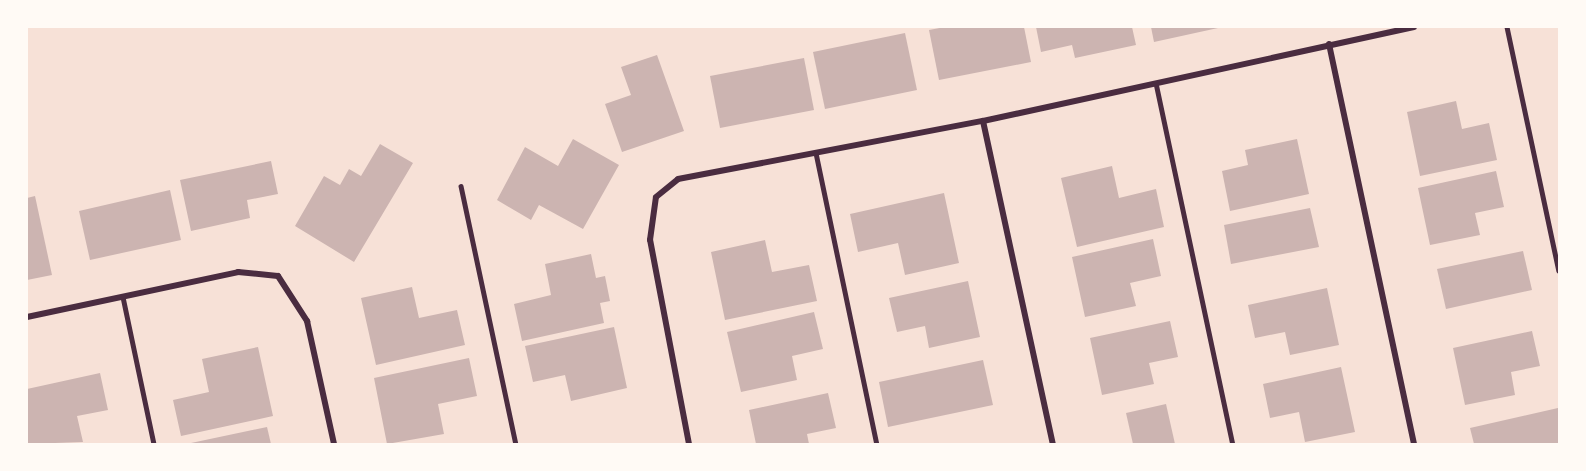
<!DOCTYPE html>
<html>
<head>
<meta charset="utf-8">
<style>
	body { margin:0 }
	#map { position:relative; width:1586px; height:471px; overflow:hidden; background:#f7e1d7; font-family:Commissioner,sans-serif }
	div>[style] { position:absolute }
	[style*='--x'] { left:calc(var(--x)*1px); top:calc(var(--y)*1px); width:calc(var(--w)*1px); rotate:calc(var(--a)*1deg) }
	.building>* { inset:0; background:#ccb4b1 }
	.service>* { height:4.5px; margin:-2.25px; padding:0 2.25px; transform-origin:2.25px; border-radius:2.25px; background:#4a2c40 }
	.minor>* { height:6px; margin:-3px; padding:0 3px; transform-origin:3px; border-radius:3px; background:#4a2c40 }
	span { translate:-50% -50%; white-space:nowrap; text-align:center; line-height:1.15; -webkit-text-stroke:6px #fffaf5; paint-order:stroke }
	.frame { position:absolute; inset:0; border:28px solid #fffaf5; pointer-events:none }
</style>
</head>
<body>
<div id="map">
	<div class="building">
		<div style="clip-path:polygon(945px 27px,1024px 27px,1031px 62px,939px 80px,929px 30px)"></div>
		<div style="clip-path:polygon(1036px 27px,1132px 27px,1136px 45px,1075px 58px,1072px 45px,1041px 52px)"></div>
		<div style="clip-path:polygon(1151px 27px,1218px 27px,1218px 28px,1154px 42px)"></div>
		<div style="clip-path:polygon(905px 33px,917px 90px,825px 109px,813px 52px)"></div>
		<div style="clip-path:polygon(657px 55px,684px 131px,622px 152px,605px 104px,631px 95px,621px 67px)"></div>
		<div style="clip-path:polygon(804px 58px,814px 110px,720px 128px,710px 76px)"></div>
		<div style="clip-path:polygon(1456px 101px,1462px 129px,1489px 123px,1497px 160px,1420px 176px,1407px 112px)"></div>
		<div style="clip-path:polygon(573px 139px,619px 165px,583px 229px,539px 205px,531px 220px,497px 200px,525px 147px,558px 166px)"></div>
		<div style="clip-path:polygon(1297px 139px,1309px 194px,1230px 211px,1222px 171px,1248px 165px,1245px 150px)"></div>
		<div style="clip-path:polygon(380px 144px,413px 163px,354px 262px,295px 226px,324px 176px,340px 185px,349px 169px,361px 176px)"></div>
		<div style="clip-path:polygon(271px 161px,278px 194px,247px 200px,250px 218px,191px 231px,180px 180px)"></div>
		<div style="clip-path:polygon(1112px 166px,1119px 198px,1156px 189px,1164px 227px,1077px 247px,1061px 178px)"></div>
		<div style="clip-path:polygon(1496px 171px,1504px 207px,1475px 213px,1480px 235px,1430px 245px,1418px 188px)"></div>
		<div style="clip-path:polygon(170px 190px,181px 240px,90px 260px,79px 211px)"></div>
		<div style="clip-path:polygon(944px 193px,959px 263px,905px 275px,898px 243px,858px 252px,850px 214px)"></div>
		<div style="clip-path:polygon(35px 196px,52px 275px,27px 280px,27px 198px)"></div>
		<div style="clip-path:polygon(1310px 208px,1319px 247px,1231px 264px,1224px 225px)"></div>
		<div style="clip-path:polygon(1153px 239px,1161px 276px,1130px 283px,1136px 306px,1085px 317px,1072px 257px)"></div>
		<div style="clip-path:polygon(765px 240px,772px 272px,809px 265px,817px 301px,725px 320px,711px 252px)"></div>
		<div style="clip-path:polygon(1523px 251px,1532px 290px,1446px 309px,1437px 269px)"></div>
		<div style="clip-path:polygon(591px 254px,596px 278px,605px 276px,610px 301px,600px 303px,604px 323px,522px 341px,514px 304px,551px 295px,545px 264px)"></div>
		<div style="clip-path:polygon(968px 281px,980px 337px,929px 348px,925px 326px,897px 332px,889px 298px)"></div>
		<div style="clip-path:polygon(412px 287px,419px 318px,457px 310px,465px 345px,376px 365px,361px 298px)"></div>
		<div style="clip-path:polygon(1327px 288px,1339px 345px,1290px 355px,1285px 332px,1255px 338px,1248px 305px)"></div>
		<div style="clip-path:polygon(814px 312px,823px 349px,792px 356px,797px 380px,741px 392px,727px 332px)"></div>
		<div style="clip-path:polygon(1170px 321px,1178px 357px,1149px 363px,1154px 384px,1102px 395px,1090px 338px)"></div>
		<div style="clip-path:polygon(614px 327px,627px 388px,571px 401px,565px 375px,533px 382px,525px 346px)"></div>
		<div style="clip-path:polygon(1532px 331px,1540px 366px,1511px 372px,1515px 395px,1465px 405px,1453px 348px)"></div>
		<div style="clip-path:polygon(258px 347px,273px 416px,181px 436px,173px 400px,209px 392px,202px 359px)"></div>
		<div style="clip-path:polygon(469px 358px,477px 396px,438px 404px,444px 434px,387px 444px,374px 378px)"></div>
		<div style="clip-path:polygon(983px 360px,993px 405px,888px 427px,879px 382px)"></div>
		<div style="clip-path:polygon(1341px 367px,1355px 432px,1305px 442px,1299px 412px,1270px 418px,1263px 384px)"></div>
		<div style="clip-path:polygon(100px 373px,108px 410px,77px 416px,83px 442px,27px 444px,27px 389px)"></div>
		<div style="clip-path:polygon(828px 393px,836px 428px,807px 434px,809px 444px,756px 444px,749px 410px)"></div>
		<div style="clip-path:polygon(1166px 404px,1175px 444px,1133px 444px,1126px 413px)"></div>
		<div style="clip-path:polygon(1558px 408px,1559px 444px,1474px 444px,1470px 428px)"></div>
		<div style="clip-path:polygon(267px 427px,271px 444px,192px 444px,191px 443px)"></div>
	</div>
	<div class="service">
		<div style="--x:1507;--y:27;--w:249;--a:78"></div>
		<div style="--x:1156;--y:83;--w:369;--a:78"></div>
		<div style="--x:816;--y:153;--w:297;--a:78.2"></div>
		<div style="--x:461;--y:186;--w:264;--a:78"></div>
		<div style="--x:123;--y:297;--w:150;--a:78.1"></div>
	</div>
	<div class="minor">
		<div style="--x:1329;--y:44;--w:409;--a:78"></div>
		<div style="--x:983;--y:121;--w:330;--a:77.8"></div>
		<div style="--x:27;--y:317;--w:216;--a:-12"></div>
		<div style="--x:238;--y:272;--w:40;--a:5.7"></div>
		<div style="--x:278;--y:276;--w:54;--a:57.2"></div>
		<div style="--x:307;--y:321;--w:126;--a:77.6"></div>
		<div style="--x:689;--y:444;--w:208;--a:-100.8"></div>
		<div style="--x:650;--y:240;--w:43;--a:-82.1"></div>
		<div style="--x:656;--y:197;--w:28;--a:-39"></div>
		<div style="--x:678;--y:179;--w:310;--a:-10.8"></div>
		<div style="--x:983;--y:121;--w:441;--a:-12.3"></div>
	</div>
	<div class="frame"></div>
</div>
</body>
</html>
